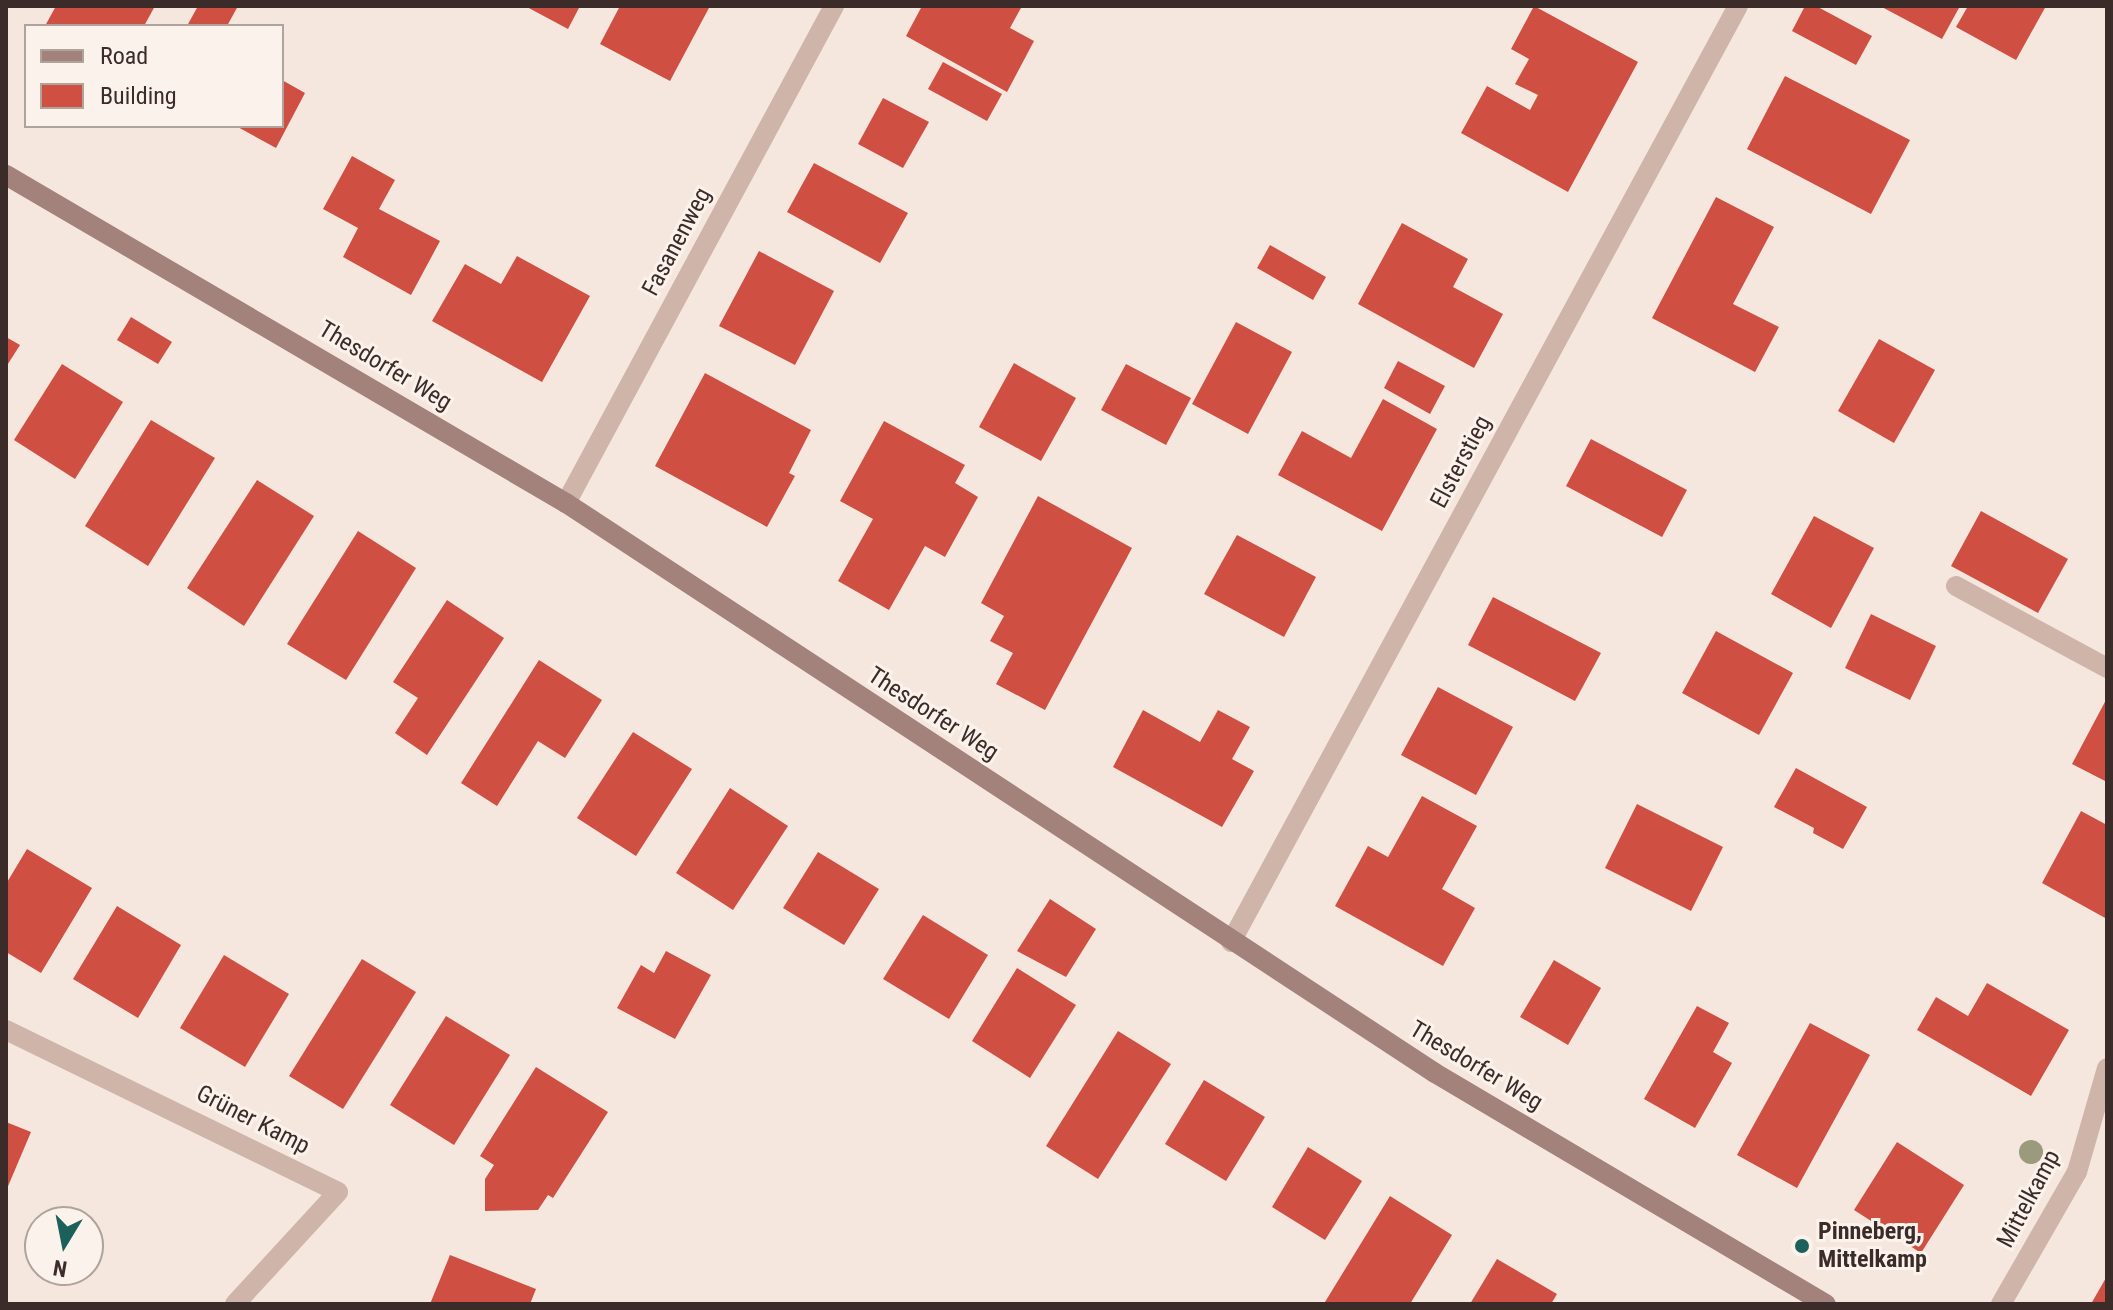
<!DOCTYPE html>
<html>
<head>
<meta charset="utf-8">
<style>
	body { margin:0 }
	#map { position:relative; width:2113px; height:1310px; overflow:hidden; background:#f5e7de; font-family:"Roboto Condensed",sans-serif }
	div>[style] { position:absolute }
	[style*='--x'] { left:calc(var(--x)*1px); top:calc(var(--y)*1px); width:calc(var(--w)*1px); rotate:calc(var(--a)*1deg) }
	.building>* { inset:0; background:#cf4f42 }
	.lane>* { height:20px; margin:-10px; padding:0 10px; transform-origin:10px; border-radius:10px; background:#ceb4a9 }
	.street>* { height:20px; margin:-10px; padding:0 10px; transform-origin:10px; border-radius:10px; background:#ceb4a9 }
	.secondary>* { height:20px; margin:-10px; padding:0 10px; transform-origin:10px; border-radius:10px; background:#a2827a }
	.trees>* { width:24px; height:24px; margin:-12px; border-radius:50%; background:#9b9a7c }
	.dots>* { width:22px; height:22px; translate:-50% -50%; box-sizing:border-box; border:4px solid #fbf2eb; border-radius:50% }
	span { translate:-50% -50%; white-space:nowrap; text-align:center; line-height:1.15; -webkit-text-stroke:6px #fbf2eb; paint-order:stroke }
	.street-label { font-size:24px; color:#3b2c29 }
	.poi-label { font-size:24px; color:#3b2c29; font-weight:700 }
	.left { translate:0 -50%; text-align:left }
	.frame { position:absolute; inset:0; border:8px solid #3b2c29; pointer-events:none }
	.legend { position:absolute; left:24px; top:24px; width:260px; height:104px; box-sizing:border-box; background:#fbf2eb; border:2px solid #aea39d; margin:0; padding:10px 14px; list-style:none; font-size:24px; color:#3b2c29 }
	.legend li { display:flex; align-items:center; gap:16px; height:40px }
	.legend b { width:40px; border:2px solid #aea39d }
	.north { position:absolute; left:24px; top:1206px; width:80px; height:80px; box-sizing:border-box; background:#fbf2eb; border:2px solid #aea39d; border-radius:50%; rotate:190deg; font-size:22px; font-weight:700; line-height:32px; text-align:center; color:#3b2c29 }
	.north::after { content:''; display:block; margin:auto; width:28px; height:36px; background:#1b605a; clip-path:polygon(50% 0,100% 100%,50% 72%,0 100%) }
</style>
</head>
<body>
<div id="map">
	<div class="building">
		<div style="clip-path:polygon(56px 6px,155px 6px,144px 26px,45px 26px)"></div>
		<div style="clip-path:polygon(198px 6px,238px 6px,227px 26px,187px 26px)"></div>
		<div style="clip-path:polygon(525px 6px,580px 6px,568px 29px)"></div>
		<div style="clip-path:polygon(620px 6px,710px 6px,670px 81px,600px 44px)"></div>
		<div style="clip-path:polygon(922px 6px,1022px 6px,1010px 28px,1034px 41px,1007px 92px,906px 36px)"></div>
		<div style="clip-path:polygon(1534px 6px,1638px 62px,1568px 192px,1461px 133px,1487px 86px,1530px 110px,1538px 95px,1515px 84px,1529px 59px,1511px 49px)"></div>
		<div style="clip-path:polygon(1805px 6px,1816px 6px,1872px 36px,1856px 65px,1792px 31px)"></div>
		<div style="clip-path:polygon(1880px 6px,1960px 6px,1942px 39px)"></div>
		<div style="clip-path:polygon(1968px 6px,2046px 6px,2016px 60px,1956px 27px)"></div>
		<div style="clip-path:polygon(943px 62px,1002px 94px,987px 121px,928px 89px)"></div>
		<div style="clip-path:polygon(1785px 76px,1910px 140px,1871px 214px,1747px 149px)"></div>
		<div style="clip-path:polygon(282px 80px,305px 93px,276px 148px,236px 126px,282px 126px)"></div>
		<div style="clip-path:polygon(883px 98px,929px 122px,903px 168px,858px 144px)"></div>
		<div style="clip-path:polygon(352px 156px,395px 180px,379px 209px,440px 241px,411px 295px,343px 257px,358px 228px,323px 209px)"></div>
		<div style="clip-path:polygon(814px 163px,908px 213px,880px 263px,787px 212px)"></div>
		<div style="clip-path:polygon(1716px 197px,1774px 227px,1733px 304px,1779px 327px,1755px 372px,1652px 318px)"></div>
		<div style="clip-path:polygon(1402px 223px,1468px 259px,1453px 287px,1503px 314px,1474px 368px,1358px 304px)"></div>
		<div style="clip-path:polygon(1270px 245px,1326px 277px,1313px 300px,1257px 268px)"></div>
		<div style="clip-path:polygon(759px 251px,834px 291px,795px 365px,719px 326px)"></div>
		<div style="clip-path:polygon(517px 256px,590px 296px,542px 382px,432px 321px,465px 264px,501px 284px)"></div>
		<div style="clip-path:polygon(131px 317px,172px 342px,158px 364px,117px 340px)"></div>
		<div style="clip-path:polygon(1236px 322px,1292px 352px,1248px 434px,1192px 404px)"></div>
		<div style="clip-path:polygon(6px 337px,20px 345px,6px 367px)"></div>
		<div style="clip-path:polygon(1879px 339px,1935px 370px,1894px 443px,1838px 411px)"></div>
		<div style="clip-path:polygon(1398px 361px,1445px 386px,1430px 414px,1384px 388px)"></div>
		<div style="clip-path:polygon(1014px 363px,1076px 398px,1041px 461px,979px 427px)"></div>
		<div style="clip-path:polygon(62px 364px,123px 402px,75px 479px,14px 440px)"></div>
		<div style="clip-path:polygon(1126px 364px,1191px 398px,1166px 445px,1101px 410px)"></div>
		<div style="clip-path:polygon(705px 373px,811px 430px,789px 473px,795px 476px,767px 527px,655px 466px)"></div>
		<div style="clip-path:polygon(1383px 399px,1437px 429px,1382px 531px,1278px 475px,1302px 431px,1351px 458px)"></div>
		<div style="clip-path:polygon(151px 420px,215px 458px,148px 566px,85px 526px)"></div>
		<div style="clip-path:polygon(884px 421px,965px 465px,955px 483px,978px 497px,945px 557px,925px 546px,889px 610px,838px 581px,873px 519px,840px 501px)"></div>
		<div style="clip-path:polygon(1591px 439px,1687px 490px,1662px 537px,1566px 486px)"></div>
		<div style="clip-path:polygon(257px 480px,314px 516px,244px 626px,187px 588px)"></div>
		<div style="clip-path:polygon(1038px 496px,1132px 548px,1045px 710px,996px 684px,1013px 653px,990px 641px,1004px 616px,981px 603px)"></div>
		<div style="clip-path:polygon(1981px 511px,2068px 559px,2038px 613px,1951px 566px)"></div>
		<div style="clip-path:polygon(1814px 516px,1874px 548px,1831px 628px,1771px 594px)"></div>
		<div style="clip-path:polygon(358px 531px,416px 568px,346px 680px,287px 644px)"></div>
		<div style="clip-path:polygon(1237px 535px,1316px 577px,1284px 637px,1204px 594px)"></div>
		<div style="clip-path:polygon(1493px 597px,1601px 653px,1575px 701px,1468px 645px)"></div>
		<div style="clip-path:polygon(447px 600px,504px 638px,427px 755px,395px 733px,418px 698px,393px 682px)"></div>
		<div style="clip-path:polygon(1871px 614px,1936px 646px,1910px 700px,1845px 668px)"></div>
		<div style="clip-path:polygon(1716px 631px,1793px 673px,1759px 735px,1682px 693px)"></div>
		<div style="clip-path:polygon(539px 660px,602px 700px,565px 758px,538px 741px,497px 806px,461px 783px)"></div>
		<div style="clip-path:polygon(1438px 687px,1513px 727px,1476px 795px,1401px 755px)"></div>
		<div style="clip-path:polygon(2107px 698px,2107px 782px,2072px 764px)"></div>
		<div style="clip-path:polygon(1143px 710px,1200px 742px,1218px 710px,1250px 727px,1232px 759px,1254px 771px,1222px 827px,1113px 767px)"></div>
		<div style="clip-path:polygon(633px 732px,692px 769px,636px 856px,577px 818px)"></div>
		<div style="clip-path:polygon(1796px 768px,1867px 807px,1843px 849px,1813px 833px,1814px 828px,1774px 807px)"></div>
		<div style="clip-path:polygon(730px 788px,788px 826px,733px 910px,676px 873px)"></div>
		<div style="clip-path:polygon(1422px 796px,1477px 826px,1442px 889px,1475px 908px,1443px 966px,1335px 906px,1368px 846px,1388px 857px)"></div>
		<div style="clip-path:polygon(1637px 804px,1723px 847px,1691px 911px,1605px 868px)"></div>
		<div style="clip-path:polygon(2081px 811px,2107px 825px,2107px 919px,2042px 883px)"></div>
		<div style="clip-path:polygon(27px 849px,92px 888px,41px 973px,6px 952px,6px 884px)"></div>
		<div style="clip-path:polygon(818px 852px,879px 889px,844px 945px,783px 908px)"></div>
		<div style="clip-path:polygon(1050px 899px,1096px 929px,1066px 977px,1017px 951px)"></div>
		<div style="clip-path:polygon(117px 906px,181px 945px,138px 1018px,73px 979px)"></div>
		<div style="clip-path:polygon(923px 915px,988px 955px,949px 1019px,883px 979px)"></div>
		<div style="clip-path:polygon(666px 951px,711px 975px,675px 1039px,617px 1008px,641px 965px,654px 973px)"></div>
		<div style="clip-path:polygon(224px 955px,289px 994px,245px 1067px,180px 1028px)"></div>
		<div style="clip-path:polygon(362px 959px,416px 992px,343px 1109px,289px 1076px)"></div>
		<div style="clip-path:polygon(1554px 960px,1601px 988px,1568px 1045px,1520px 1017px)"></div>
		<div style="clip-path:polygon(1017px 968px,1076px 1005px,1030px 1078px,972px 1041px)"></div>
		<div style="clip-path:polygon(1987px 983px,2069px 1030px,2031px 1096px,1917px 1030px,1936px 997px,1968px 1016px)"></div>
		<div style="clip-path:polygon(1697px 1006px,1729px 1023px,1713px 1052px,1732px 1063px,1695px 1128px,1644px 1099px)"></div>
		<div style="clip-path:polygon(446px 1016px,510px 1055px,454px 1145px,390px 1105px)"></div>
		<div style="clip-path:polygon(1810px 1023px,1870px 1055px,1797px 1188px,1737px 1155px)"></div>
		<div style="clip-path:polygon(1118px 1031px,1171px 1064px,1098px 1179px,1046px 1146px)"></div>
		<div style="clip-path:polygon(536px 1067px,608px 1112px,553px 1198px,548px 1195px,538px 1210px,485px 1211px,485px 1179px,494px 1165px,480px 1156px)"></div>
		<div style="clip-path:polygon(1204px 1080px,1265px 1117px,1226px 1181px,1165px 1144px)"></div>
		<div style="clip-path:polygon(6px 1122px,31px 1132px,6px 1191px)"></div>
		<div style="clip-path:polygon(1897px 1142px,1964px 1185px,1921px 1253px,1854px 1210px)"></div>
		<div style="clip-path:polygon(1308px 1147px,1362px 1181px,1325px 1240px,1272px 1207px)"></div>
		<div style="clip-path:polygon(1390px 1196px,1452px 1235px,1410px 1304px,1328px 1304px,1325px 1302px)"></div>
		<div style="clip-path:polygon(450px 1255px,536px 1289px,530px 1304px,430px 1304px)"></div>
		<div style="clip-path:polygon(1497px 1259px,1557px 1294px,1551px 1304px,1470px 1304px)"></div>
		<div style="clip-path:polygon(2107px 1276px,2107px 1304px,2091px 1304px)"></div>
	</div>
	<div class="lane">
		<div style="--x:1956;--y:586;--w:172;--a:28.5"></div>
	</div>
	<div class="street">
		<div style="--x:566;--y:503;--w:565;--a:-61.66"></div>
		<div style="--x:1231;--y:942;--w:1064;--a:-61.56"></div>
		<div style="--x:6;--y:1030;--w:369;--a:26"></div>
		<div style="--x:338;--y:1192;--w:152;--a:132.6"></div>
		<div style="--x:2001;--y:1304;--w:152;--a:-60.1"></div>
		<div style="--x:2077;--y:1172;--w:108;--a:-73.9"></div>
	</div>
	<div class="secondary">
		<div style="--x:6;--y:175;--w:649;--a:30.36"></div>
		<div style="--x:566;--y:503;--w:1039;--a:33.26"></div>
		<div style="--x:1435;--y:1073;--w:454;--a:30.6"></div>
	</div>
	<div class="trees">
		<div style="left:2031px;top:1152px"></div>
	</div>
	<div class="dots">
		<div style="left:1802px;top:1246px;background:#1b605a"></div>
	</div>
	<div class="street-label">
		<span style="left:677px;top:242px;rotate:-62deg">Fasanenweg</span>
		<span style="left:385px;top:366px;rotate:31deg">Thesdorfer Weg</span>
		<span style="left:1461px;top:462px;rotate:-62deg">Elsterstieg</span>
		<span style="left:933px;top:714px;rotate:33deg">Thesdorfer Weg</span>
		<span style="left:1476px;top:1066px;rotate:31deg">Thesdorfer Weg</span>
		<span style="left:253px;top:1120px;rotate:27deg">Grüner Kamp</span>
		<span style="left:2029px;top:1199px;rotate:-62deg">Mittelkamp</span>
	</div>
	<div class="poi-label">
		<span class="left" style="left:1818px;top:1246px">Pinneberg,<br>Mittelkamp</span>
	</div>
	<div class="frame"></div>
	<ul class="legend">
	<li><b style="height:10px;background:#a2827a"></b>Road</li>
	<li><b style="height:22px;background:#cf4f42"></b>Building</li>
	</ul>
	<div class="north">N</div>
</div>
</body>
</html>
